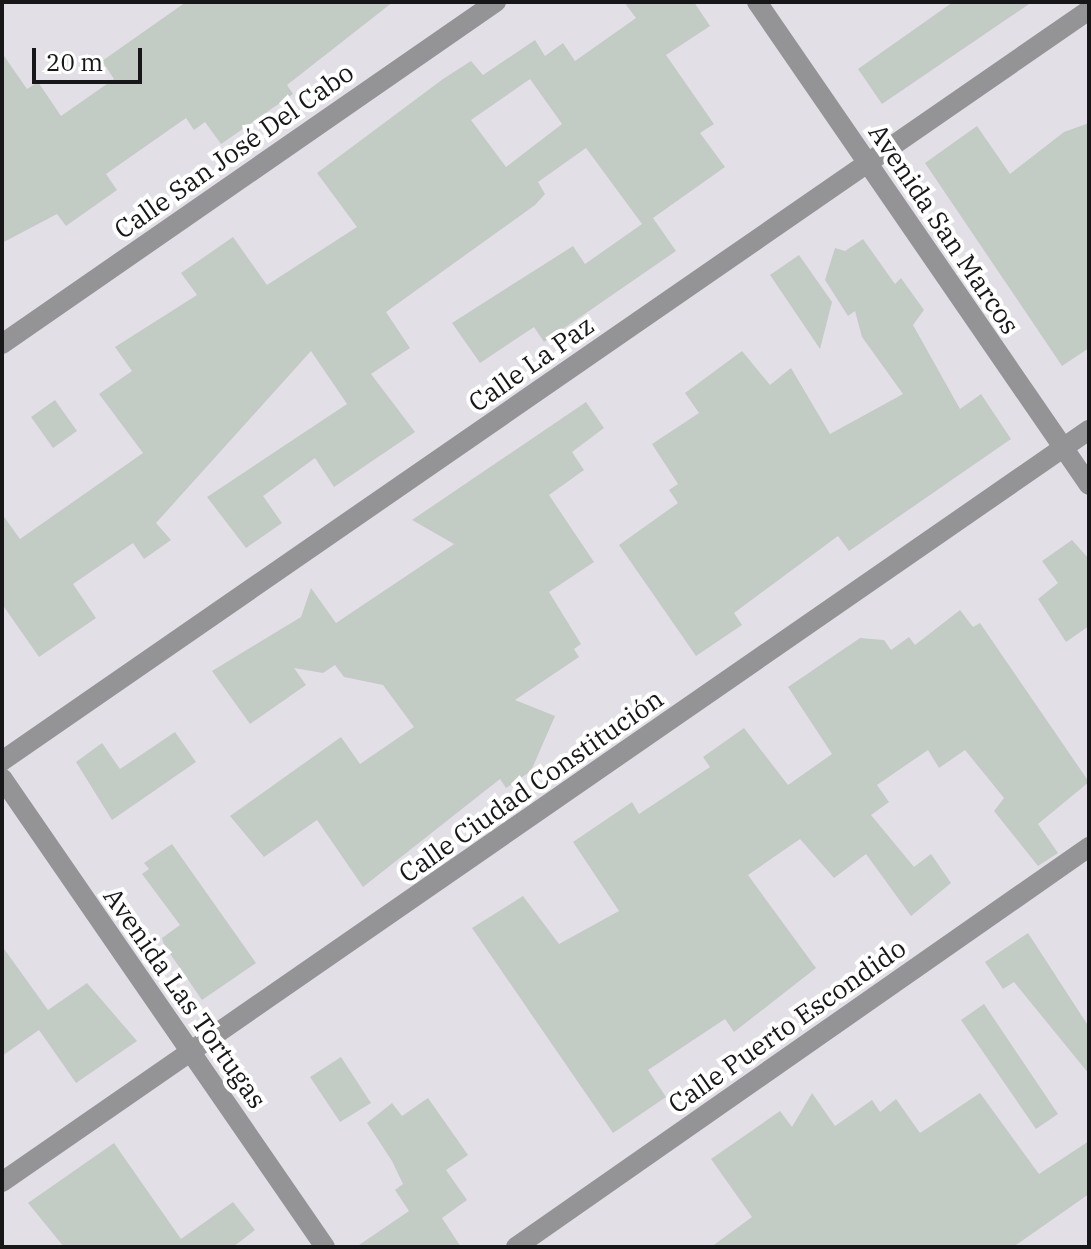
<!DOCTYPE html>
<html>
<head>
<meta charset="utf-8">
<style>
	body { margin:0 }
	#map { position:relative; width:1091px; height:1249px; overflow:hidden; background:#e3dfe7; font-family:"IBM Plex Serif",serif }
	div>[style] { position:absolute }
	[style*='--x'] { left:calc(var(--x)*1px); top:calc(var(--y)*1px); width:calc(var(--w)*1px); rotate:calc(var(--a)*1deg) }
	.building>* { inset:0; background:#c3cbc5 }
	.minor>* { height:20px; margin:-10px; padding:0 10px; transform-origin:10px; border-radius:10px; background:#949396 }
	.tertiary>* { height:20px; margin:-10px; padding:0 10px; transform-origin:10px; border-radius:10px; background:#949396 }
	span { translate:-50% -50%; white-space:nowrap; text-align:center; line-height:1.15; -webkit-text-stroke:8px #fff; paint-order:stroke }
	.street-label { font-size:26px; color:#171619 }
	.frame { position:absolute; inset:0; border:4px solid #171619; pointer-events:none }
	.scale { position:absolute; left:32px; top:48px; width:110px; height:36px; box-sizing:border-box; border:4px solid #171619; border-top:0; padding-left:10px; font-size:24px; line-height:28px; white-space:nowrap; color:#171619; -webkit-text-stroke:6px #fff; paint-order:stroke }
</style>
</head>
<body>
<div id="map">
	<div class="building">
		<div style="clip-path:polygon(186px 2px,393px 2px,287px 85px,293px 94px,221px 144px,205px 122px,194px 130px,186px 118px,106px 174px,117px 190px,66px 226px,57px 214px,2px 243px,2px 53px,27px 89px,38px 82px,61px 116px,114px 79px,102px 61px)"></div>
		<div style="clip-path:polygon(evenodd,624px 2px,694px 2px,710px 26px,666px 55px,714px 124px,700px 133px,725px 167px,653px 218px,676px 251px,544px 342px,534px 327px,480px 363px,452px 323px,573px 246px,585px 264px,642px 224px,586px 148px,538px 182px,545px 194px,535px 205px,386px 312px,410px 348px,371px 374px,415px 432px,334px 487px,315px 458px,263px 496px,282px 523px,246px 548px,207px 497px,347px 404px,311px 351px,156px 523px,171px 540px,144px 559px,133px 543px,73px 584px,96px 618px,39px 657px,2px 604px,2px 514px,20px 539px,143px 453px,99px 394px,132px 371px,115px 347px,197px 295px,181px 273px,233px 237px,267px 285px,357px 227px,317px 173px,443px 79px,471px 61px,483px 75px,535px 40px,545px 56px,563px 43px,575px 61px,636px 18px,624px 2px,530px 79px,562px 124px,506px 167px,471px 120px,530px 79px)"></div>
		<div style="clip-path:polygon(953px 2px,1032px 2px,882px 104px,858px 69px)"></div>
		<div style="clip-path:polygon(1089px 123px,1089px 348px,1062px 366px,925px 163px,977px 126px,1010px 174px,1064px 132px)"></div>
		<div style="clip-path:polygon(863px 239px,895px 284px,901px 278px,924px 310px,913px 325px,960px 409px,981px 394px,1011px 439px,849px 551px,838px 536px,734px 613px,742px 625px,696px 656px,619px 545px,678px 503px,669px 490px,678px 484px,652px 444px,699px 413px,685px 393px,742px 351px,770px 385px,791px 368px,830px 434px,903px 394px,862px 337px,855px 311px,848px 316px,825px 280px,835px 248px,845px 251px)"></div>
		<div style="clip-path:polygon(799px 255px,832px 302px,820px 349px,770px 275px)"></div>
		<div style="clip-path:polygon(55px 400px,77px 431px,53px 448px,31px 417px)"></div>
		<div style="clip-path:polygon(586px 402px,604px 428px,572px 452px,584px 470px,549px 495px,594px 562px,549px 592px,581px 644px,574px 649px,579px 657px,515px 700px,555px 716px,531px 771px,506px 788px,500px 779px,363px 887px,317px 820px,264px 857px,230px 816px,341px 737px,360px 764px,414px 727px,383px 685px,344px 677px,335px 665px,323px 673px,294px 668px,306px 685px,250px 724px,212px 671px,301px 617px,311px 588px,336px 623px,454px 544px,412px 520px)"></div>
		<div style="clip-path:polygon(1072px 540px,1089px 559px,1089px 626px,1066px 642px,1038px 599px,1058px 583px,1042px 561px)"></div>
		<div style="clip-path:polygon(960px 610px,973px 627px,980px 623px,1089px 782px,1038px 824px,1058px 853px,1038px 866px,994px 811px,1004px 798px,965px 750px,939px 768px,928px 750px,877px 785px,889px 802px,871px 815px,914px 867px,931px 854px,951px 883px,911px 916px,866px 854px,834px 878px,800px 839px,748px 875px,816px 968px,734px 1032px,725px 1019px,648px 1070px,666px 1097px,613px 1133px,472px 928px,523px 896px,559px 944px,619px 911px,573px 842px,632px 802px,639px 814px,710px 767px,703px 757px,744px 728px,788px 785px,832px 754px,788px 687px,860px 638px,884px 640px,891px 650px,909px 637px,915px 645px)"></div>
		<div style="clip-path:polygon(175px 732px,196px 762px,112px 820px,76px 762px,102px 743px,120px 769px)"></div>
		<div style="clip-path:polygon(172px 844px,256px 963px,202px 1000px,164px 945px,162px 938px,180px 925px,142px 874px,149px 869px,144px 863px)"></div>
		<div style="clip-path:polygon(1028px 933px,1089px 1027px,1089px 1074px,1014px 982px,1003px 989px,985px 962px)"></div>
		<div style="clip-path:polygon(2px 946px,48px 1010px,87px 983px,137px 1041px,76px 1083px,39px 1030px,2px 1056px)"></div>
		<div style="clip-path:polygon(984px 1004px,1058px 1114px,1036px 1129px,961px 1020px)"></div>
		<div style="clip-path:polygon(341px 1057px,371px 1103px,340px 1122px,310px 1077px)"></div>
		<div style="clip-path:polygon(812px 1093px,835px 1126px,872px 1100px,880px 1112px,896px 1099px,920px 1133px,980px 1093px,1039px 1174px,1089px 1141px,1089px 1194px,1013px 1247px,711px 1247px,752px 1217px,711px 1159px,780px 1111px,792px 1127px)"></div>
		<div style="clip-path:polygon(428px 1098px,468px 1155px,446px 1170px,467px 1200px,442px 1218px,461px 1247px,356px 1247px,409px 1211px,395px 1190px,403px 1184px,392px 1161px,367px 1123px,392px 1103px,402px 1116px)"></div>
		<div style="clip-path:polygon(114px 1143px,181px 1239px,233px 1202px,255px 1230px,233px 1247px,64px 1247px,28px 1203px)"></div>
	</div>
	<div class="minor">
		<div style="--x:757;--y:2;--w:586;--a:55.5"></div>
		<div style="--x:2;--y:344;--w:601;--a:-34.7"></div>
		<div style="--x:2;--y:761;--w:1321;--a:-34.64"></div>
		<div style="--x:2;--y:778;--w:569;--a:55.44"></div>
		<div style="--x:516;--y:1247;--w:699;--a:-34.92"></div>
	</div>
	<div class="tertiary">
		<div style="--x:2;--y:1182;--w:1322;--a:-34.68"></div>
	</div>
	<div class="street-label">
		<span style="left:234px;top:151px;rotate:-35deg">Calle San José Del Cabo</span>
		<span style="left:944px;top:229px;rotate:56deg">Avenida San Marcos</span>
		<span style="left:531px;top:364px;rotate:-35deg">Calle La Paz</span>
		<span style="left:531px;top:786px;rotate:-35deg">Calle Ciudad Constitución</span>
		<span style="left:185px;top:998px;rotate:55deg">Avenida Las Tortugas</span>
		<span style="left:787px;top:1026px;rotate:-35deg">Calle Puerto Escondido</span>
	</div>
	<div class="frame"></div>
	<div class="scale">20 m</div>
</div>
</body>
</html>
